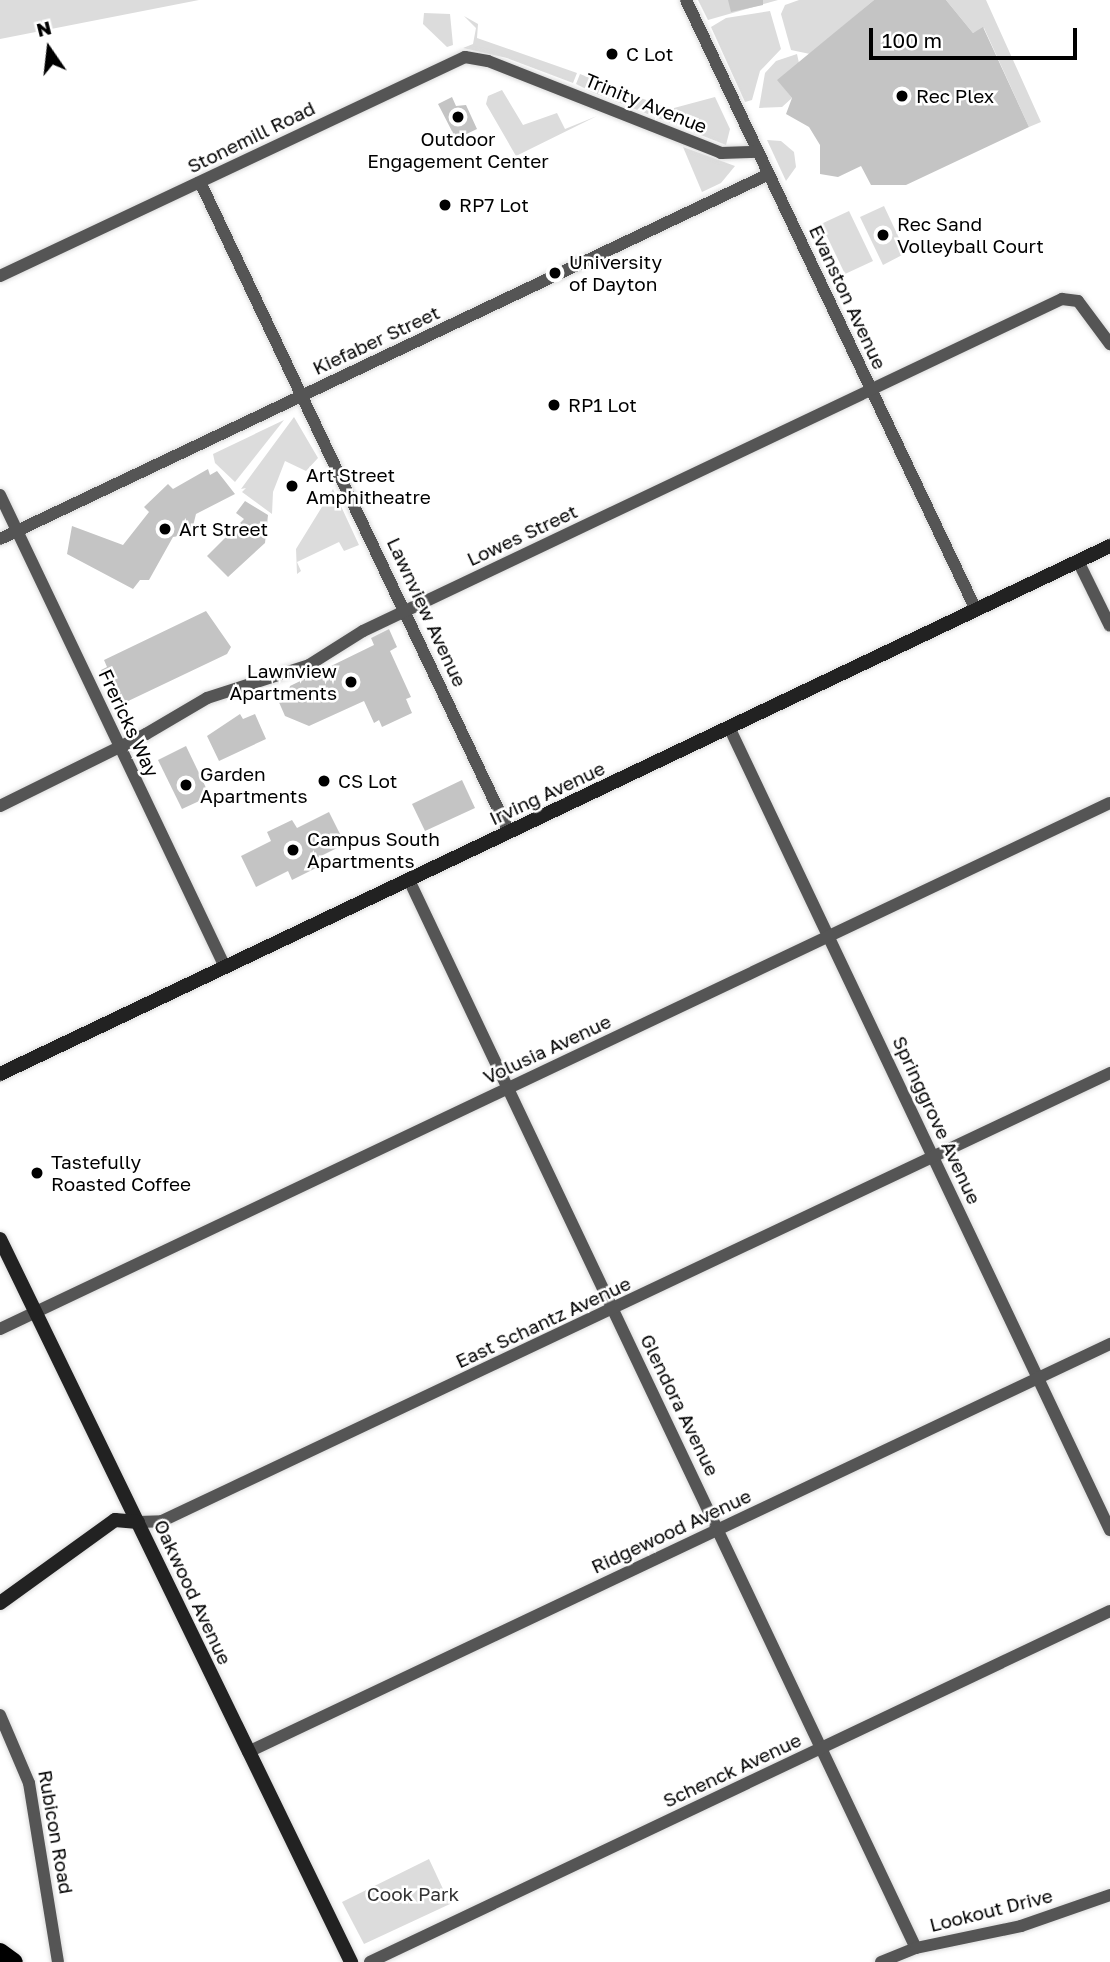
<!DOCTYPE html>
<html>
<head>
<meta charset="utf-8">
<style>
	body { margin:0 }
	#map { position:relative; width:1110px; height:1962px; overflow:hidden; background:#fff; font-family:"Golos Text",sans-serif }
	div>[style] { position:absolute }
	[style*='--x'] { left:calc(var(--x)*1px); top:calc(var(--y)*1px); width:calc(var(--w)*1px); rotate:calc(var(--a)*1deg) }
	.green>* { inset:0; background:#dcdcdc }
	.building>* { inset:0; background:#c4c4c4 }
	.roads { filter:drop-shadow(0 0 2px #dbdbdb) drop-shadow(0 0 2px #dbdbdb) }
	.street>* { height:12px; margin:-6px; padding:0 6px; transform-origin:6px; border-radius:6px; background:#555 }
	.secondary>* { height:14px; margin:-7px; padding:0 7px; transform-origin:7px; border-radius:7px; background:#222 }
	.primary>* { height:18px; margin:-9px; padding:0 9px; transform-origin:9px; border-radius:9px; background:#000 }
	.dots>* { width:19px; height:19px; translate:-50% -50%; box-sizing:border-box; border:4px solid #fff; border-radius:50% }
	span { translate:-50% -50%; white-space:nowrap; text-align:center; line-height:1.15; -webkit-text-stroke:5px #fff; paint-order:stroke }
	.poi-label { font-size:19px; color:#000 }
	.left { translate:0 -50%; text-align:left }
	.right { translate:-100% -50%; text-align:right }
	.street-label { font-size:19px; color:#000 }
	.park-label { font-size:19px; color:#333 }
	.north { position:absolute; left:14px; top:14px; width:70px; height:70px; -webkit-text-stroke:5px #fff; paint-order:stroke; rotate:346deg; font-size:19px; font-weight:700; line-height:28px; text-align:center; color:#000 }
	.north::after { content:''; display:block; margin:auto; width:24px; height:32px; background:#000; clip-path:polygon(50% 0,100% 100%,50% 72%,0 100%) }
	.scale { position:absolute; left:869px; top:28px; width:208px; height:32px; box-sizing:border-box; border:4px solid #000; border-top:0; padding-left:9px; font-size:21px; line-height:24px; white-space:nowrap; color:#000; -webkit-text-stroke:5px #fff; paint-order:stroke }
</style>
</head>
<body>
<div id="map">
	<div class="green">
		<div style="clip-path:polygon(0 0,199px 0,0 39px)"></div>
		<div style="clip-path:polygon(698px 0,778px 0,708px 20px)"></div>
		<div style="clip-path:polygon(799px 0,874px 0,810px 54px,791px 50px,781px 14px,785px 5px)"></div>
		<div style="clip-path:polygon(946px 0,986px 0,1041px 122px,1029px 127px,984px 28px,973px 33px)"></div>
		<div style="clip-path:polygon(770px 11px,781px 49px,760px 71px,752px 100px,745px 102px,711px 27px,726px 18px)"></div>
		<div style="clip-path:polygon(424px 13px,450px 14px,453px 45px,447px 47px,423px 24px)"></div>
		<div style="clip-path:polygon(464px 16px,478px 24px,477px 38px,577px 73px,573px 83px,507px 58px,463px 48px,473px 44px,476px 28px)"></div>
		<div style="clip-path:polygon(797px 54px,799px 63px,778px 80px,792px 98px,782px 107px,759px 108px,765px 73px,776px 61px)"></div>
		<div style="clip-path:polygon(580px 74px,664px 107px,671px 119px,674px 108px,715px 97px,730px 129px,726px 145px,592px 92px,576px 84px)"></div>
		<div style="clip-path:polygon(502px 90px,523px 125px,557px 113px,565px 129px,597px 116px,516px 156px,486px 104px,488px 96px)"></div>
		<div style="clip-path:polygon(767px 140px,781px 141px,794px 152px,796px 167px,786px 181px)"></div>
		<div style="clip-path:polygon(683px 147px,735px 166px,721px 183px,702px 192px)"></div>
		<div style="clip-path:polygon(884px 206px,906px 253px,883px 265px,860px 217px)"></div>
		<div style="clip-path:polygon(849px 211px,873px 261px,845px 274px,821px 224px)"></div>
		<div style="clip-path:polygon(294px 417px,318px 458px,306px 471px,285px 461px,273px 492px,272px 514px,242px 492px,246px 488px,241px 489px)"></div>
		<div style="clip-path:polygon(284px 420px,235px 482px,215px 463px,213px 454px)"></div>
		<div style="clip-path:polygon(333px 489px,359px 545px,344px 551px,339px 542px,297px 562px,301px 571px,297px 574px,296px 549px)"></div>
		<div style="clip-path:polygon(429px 1859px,450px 1904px,364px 1944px,342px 1902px)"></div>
	</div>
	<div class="building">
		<div style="clip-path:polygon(728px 0,763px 0,763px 5px,731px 12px)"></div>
		<div style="clip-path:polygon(874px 0,946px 0,973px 33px,983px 27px,1029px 127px,906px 185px,871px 185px,861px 166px,838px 177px,820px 174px,820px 145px,809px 127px,786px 114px,792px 98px,777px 80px)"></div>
		<div style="clip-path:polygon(452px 97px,456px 106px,466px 105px,477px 129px,456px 139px,438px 104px)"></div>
		<div style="clip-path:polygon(208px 469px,210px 475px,217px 471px,235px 494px,196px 514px,191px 534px,173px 537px,149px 580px,140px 580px,133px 589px,67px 554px,72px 526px,123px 545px,149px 512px,144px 507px,168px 484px,173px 489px)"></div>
		<div style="clip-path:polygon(245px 501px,268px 515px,265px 543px,228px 577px,207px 556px,244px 519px,236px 513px)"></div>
		<div style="clip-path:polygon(206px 611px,231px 647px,227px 654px,124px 703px,117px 688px,111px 692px,101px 670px,107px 667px,104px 660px)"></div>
		<div style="clip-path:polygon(389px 629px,397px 647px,390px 651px,411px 697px,406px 699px,412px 713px,382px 727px,379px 720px,374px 723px,364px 701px,309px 726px,285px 716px,278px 700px,287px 698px,290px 686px,374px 645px,371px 638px)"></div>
		<div style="clip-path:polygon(240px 714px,243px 719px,255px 714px,266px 739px,219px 761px,207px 736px)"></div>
		<div style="clip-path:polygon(186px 746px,210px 796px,182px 809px,158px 760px)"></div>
		<div style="clip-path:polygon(462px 780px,475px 808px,425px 831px,412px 804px)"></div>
		<div style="clip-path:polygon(329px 812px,345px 844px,313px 860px,316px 868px,292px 880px,288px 871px,256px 887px,241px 856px,271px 841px,267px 832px,292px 820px,297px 828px)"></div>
	</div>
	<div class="roads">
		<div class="street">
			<div style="--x:686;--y:0;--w:675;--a:64.57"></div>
			<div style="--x:200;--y:182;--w:720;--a:64.57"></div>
			<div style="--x:0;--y:276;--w:514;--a:-25.22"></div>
			<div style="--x:465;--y:57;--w:23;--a:10"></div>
			<div style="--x:488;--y:61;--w:251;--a:21.5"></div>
			<div style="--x:721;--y:153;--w:37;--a:-2"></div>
			<div style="--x:0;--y:495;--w:523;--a:64.51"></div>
			<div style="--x:0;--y:539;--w:851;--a:-25.39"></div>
			<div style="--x:1078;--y:561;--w:72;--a:63.8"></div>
			<div style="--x:729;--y:727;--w:889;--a:64.62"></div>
			<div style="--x:0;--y:806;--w:163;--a:-26.3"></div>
			<div style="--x:146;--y:734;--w:71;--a:-30.5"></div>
			<div style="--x:207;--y:698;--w:107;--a:-17.9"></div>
			<div style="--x:309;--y:665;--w:64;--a:-32.2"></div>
			<div style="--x:363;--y:631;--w:774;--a:-25.41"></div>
			<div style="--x:1062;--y:299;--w:16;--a:7"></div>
			<div style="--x:1078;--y:301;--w:54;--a:53.3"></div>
			<div style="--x:409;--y:880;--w:1182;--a:64.61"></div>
			<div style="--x:0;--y:1329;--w:1228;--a:-25.36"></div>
			<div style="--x:138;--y:1522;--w:24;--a:-2"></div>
			<div style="--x:162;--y:1521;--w:1049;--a:-25.29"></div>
			<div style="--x:0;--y:1715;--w:74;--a:66.9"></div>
			<div style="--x:29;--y:1783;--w:181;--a:80.8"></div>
			<div style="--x:248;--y:1752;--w:954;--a:-25.33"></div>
			<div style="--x:370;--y:1962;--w:819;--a:-25.38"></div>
			<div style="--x:881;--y:1962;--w:38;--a:-22"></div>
			<div style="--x:916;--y:1948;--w:107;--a:-11.8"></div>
			<div style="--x:1021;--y:1926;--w:94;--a:-19.2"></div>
		</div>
		<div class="secondary">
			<div style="--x:0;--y:1074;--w:1229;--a:-25.44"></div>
			<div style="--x:0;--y:1239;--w:804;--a:64.1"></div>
			<div style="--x:0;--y:1603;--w:142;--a:-35.8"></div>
			<div style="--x:115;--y:1520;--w:23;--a:5"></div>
		</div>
		<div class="primary">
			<div style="--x:0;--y:1952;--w:17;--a:36"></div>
		</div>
	</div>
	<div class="dots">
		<div style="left:612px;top:54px;background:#000"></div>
		<div style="left:902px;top:96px;background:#000"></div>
		<div style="left:458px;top:117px;background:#000"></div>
		<div style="left:445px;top:205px;background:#000"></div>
		<div style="left:883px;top:235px;background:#000"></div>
		<div style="left:555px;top:273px;background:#000"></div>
		<div style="left:554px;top:405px;background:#000"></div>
		<div style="left:292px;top:486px;background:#000"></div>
		<div style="left:165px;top:529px;background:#000"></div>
		<div style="left:351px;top:682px;background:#000"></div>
		<div style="left:324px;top:781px;background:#000"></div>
		<div style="left:186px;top:785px;background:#000"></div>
		<div style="left:293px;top:850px;background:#000"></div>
		<div style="left:37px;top:1173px;background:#000"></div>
	</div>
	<div class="poi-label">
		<span class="left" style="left:626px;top:54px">C Lot</span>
		<span class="left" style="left:916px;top:96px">Rec Plex</span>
		<span style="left:458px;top:150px">Outdoor<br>Engagement Center</span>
		<span class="left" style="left:459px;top:205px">RP7 Lot</span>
		<span class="left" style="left:897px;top:235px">Rec Sand<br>Volleyball Court</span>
		<span class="left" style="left:569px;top:273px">University<br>of Dayton</span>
		<span class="left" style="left:568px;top:405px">RP1 Lot</span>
		<span class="left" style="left:306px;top:486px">Art Street<br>Amphitheatre</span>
		<span class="left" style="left:179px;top:529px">Art Street</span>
		<span class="right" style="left:337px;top:682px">Lawnview<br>Apartments</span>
		<span class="left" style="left:200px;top:785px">Garden<br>Apartments</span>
		<span class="left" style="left:338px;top:781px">CS Lot</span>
		<span class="left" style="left:307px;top:850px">Campus South<br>Apartments</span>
		<span class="left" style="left:51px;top:1173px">Tastefully<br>Roasted Coffee</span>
	</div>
	<div class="street-label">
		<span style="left:646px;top:103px;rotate:22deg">Trinity Avenue</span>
		<span style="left:251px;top:137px;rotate:-26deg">Stonemill Road</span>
		<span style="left:848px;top:297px;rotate:65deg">Evanston Avenue</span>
		<span style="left:376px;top:340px;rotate:-25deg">Kiefaber Street</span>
		<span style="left:522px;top:535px;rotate:-25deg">Lowes Street</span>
		<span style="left:427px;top:612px;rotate:65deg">Lawnview Avenue</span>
		<span style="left:129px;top:723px;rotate:65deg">Frericks Way</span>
		<span style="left:547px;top:793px;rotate:-25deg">Irving Avenue</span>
		<span style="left:547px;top:1049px;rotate:-25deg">Volusia Avenue</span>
		<span style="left:937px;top:1120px;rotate:65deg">Springgrove Avenue</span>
		<span style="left:543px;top:1322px;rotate:-25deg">East Schantz Avenue</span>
		<span style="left:680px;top:1405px;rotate:64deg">Glendora Avenue</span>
		<span style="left:671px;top:1531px;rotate:-25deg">Ridgewood Avenue</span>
		<span style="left:193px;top:1592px;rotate:65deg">Oakwood Avenue</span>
		<span style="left:732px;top:1770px;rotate:-25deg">Schenck Avenue</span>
		<span style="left:56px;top:1832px;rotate:80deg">Rubicon Road</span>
		<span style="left:991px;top:1910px;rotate:-14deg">Lookout Drive</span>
	</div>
	<div class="park-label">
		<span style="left:413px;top:1894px">Cook Park</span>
	</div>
	<div class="north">N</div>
	<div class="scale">100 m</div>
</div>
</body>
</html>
